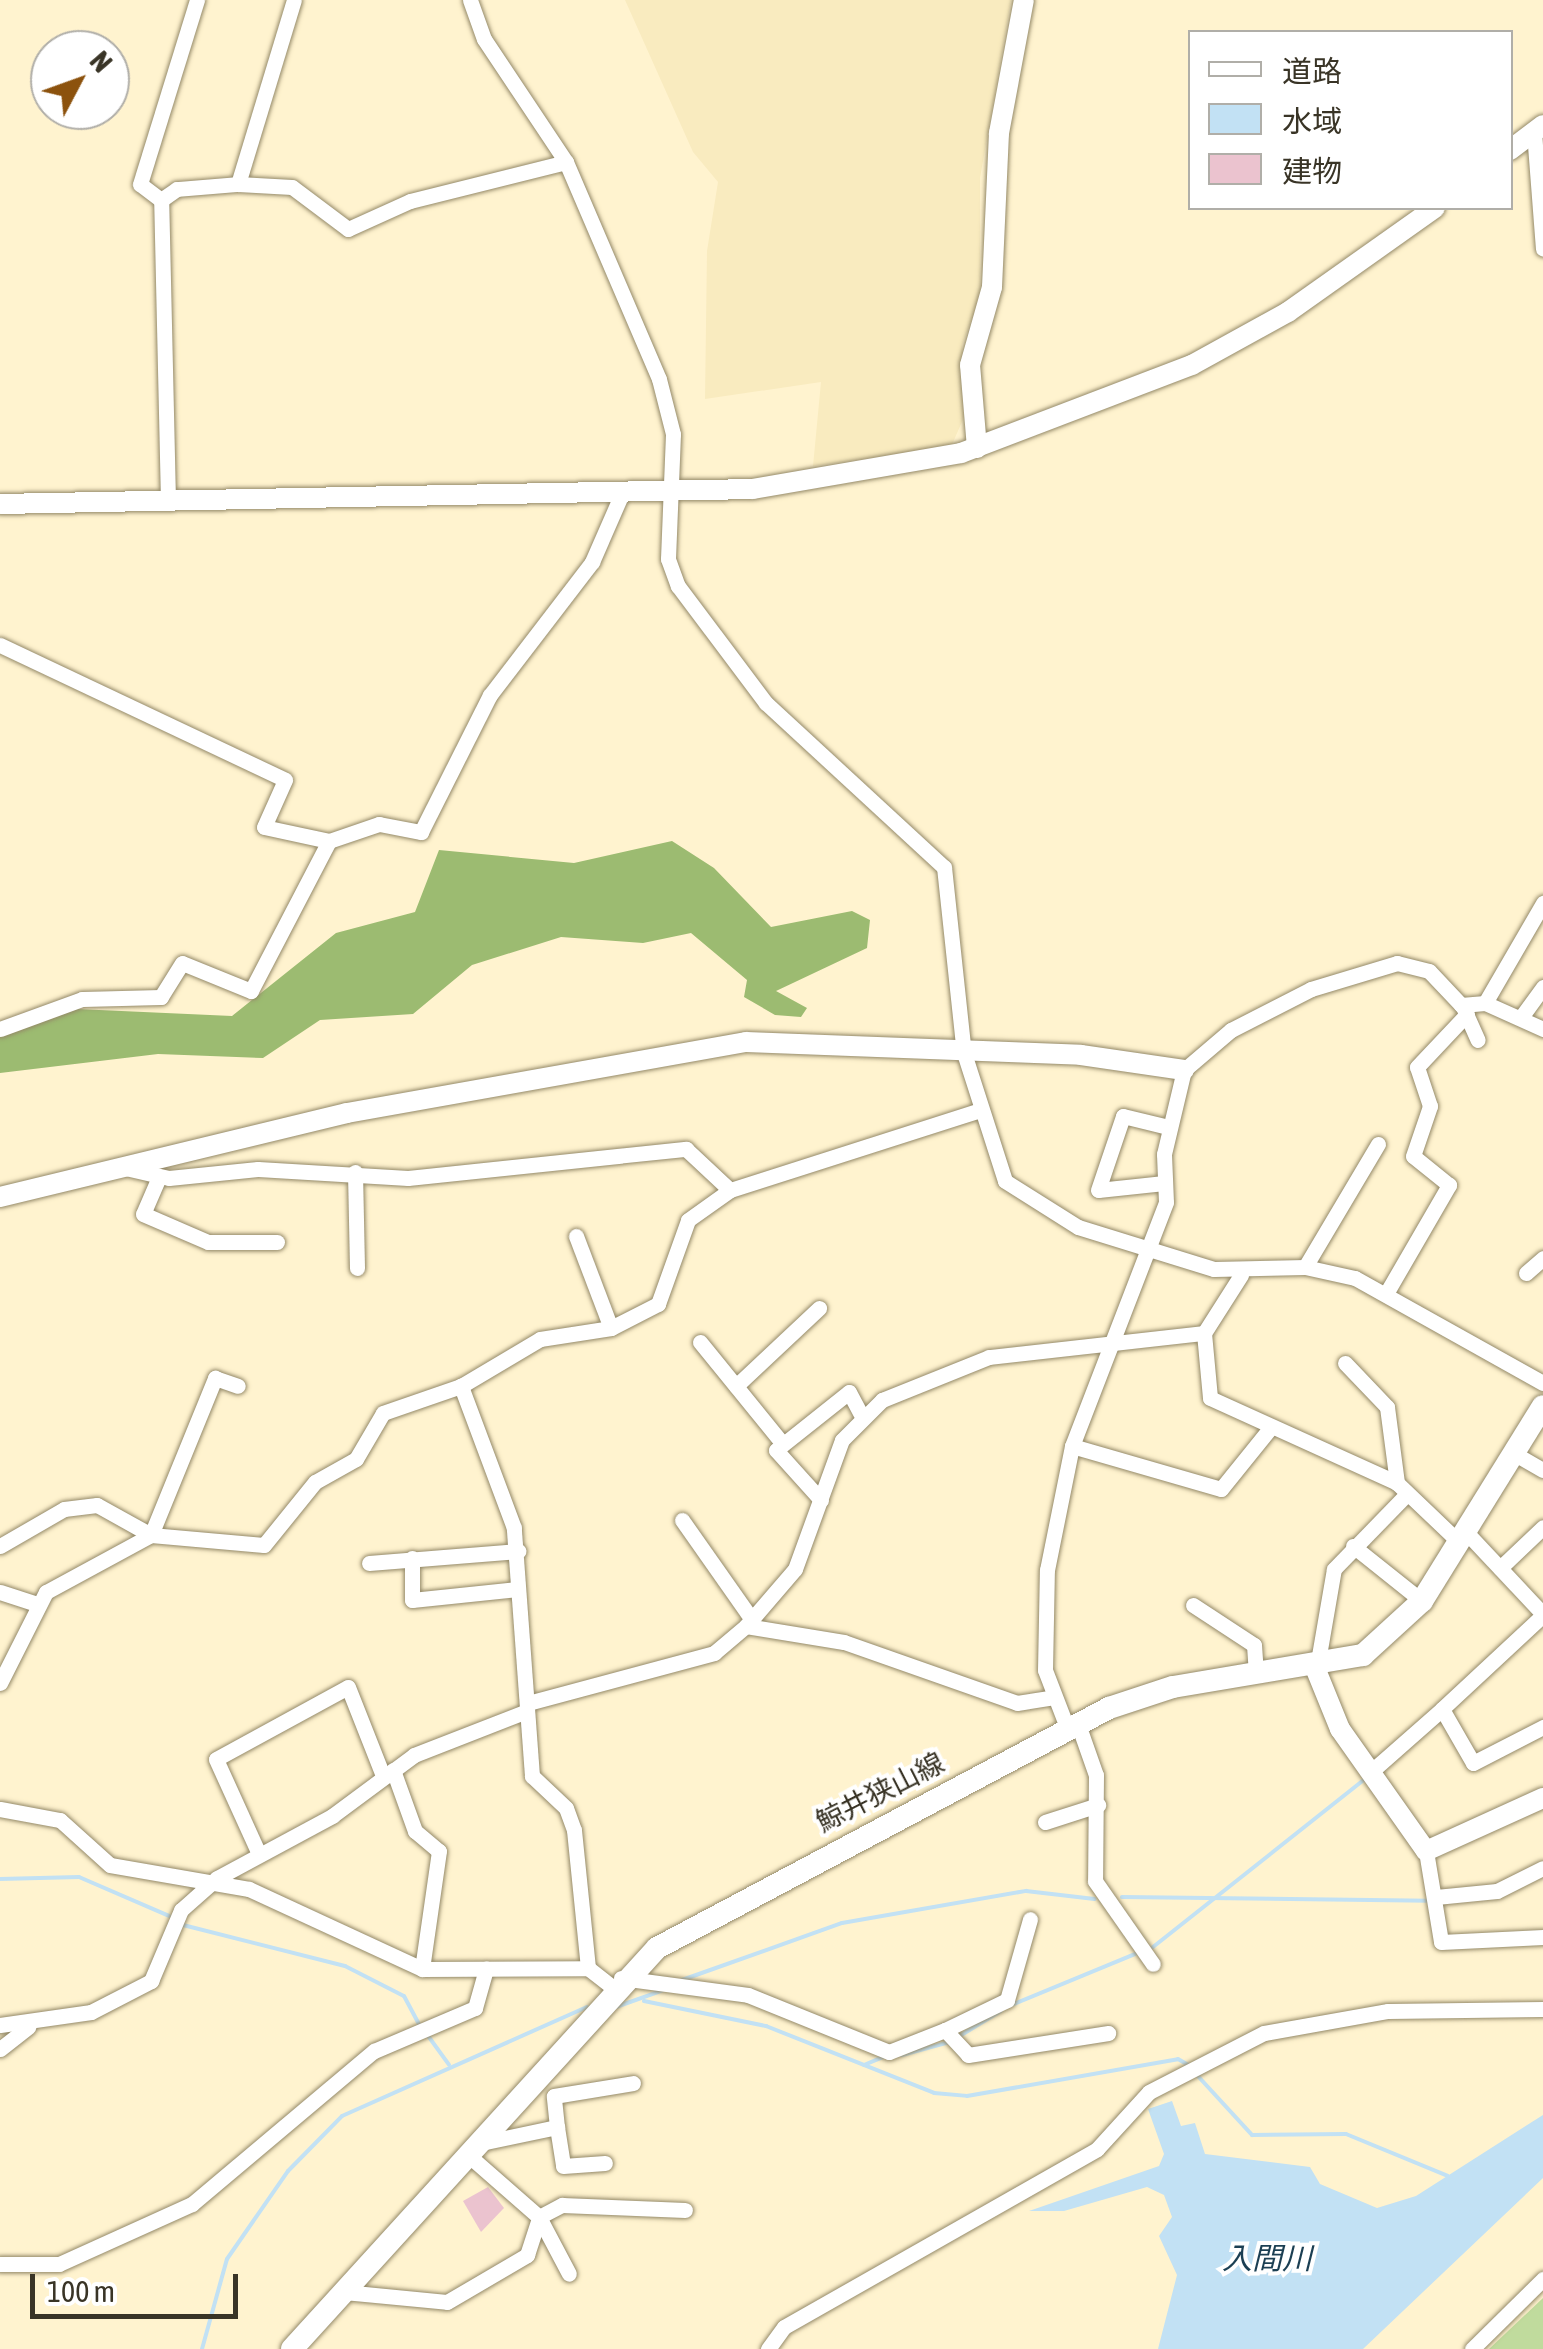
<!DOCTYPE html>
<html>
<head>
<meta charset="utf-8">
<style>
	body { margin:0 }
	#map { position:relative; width:1543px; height:2349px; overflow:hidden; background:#fff3cf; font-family:"Asap Condensed","Noto Sans JP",sans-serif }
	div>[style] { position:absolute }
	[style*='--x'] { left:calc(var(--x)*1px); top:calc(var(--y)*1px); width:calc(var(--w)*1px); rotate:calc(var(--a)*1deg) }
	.built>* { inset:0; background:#f9ebbf }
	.green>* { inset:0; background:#c0db9d }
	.forest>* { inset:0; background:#9cbb71 }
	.water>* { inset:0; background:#c2e1f4 }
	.stream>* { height:4px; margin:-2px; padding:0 2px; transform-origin:2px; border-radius:2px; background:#c2e1f4 }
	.building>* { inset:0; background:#ebc3cf }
	.roads { filter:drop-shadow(0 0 2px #948968) drop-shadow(0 0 2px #948968) }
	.minor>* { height:15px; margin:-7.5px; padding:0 7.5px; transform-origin:7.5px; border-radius:7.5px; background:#fff }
	.tertiary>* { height:20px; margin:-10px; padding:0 10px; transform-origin:10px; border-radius:10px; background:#fff }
	.secondary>* { height:22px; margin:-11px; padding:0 11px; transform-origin:11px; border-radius:11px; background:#fff }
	span { translate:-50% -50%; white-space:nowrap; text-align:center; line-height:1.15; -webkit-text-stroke:8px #fff; paint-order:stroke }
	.street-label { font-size:28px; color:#393426 }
	.water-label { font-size:30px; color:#1b3f53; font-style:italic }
	.legend { position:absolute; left:1188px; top:30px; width:325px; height:180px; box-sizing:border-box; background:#fff; border:2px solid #b0aea8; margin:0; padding:12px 18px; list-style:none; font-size:30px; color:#393426 }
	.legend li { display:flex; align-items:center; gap:20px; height:50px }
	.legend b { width:50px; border:2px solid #b0aea8 }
	.north { position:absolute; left:30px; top:30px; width:100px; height:100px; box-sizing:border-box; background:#fff; border:2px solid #b0aea8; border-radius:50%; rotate:49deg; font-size:28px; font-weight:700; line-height:40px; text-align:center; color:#393426 }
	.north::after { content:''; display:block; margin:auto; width:35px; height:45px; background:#8c520d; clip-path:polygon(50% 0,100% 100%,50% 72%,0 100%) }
	.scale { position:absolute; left:30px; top:2274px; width:208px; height:45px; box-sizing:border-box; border:5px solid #393426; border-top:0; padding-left:12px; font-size:30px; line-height:35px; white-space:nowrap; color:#393426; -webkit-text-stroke:8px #fff; paint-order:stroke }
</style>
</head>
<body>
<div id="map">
	<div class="built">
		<div style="clip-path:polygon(625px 0,1011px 0,980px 178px,980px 297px,962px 345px,964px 417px,951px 447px,813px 466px,821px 382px,705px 399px,707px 251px,718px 182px,693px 152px)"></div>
	</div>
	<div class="green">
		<div style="clip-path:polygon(1543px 2298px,1543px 2349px,1489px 2349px)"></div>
	</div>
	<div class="forest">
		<div style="clip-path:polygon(672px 841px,714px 868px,771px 927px,852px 911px,870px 920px,867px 948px,776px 991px,807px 1008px,801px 1017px,775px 1015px,744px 997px,747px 980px,691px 933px,643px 943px,561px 937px,472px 965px,413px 1014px,320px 1020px,263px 1058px,158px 1054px,0 1073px,0 1035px,77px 1009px,232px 1016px,336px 933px,415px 912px,439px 850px,574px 863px)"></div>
	</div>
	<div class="water">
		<div style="clip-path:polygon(1172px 2101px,1181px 2126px,1195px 2123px,1205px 2154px,1310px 2167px,1320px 2184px,1377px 2208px,1416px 2196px,1543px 2115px,1543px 2178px,1363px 2349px,1158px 2349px,1177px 2275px,1159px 2236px,1172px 2217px,1164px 2195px,1147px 2187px,1064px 2211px,1029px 2211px,1159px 2166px,1164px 2154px,1148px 2109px)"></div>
	</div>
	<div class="stream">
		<div style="--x:0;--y:1879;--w:79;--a:-1.5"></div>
		<div style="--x:79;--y:1877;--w:98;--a:23.4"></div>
		<div style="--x:1122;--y:1897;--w:308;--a:0.7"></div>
		<div style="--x:183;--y:1925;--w:167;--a:14.2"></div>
		<div style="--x:345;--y:1966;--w:66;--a:27"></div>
		<div style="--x:404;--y:1996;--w:32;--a:62"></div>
		<div style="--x:1153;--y:1947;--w:270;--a:-38.4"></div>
		<div style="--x:682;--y:1980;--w:170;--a:-19.6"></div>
		<div style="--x:842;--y:1923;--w:187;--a:-9.9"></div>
		<div style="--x:1026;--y:1891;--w:69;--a:6.6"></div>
		<div style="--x:644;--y:2001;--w:125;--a:11.6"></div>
		<div style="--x:766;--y:2026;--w:181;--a:21.7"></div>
		<div style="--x:934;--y:2093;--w:33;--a:5"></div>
		<div style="--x:967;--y:2096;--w:214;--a:-9.9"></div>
		<div style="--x:1178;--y:2059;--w:14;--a:30"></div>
		<div style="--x:1009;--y:2006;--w:136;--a:-22.4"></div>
		<div style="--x:616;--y:2007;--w:51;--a:-19.5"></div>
		<div style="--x:426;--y:2033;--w:39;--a:54"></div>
		<div style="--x:958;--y:2037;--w:50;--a:-31.2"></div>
		<div style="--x:902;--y:2055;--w:50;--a:-15.2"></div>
		<div style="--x:864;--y:2065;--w:21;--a:-23"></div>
		<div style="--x:1196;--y:2074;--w:83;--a:47.4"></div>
		<div style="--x:1252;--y:2135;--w:94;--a:-0.6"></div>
		<div style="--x:1346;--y:2134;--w:110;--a:22.4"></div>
		<div style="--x:202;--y:2349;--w:93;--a:-74.5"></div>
		<div style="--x:227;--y:2259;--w:107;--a:-55.3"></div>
		<div style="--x:288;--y:2171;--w:77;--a:-45.5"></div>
		<div style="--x:342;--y:2116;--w:268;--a:-24"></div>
	</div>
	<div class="building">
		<div style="clip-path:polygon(488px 2187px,504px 2208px,481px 2232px,463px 2201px)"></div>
	</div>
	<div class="roads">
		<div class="minor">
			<div style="--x:470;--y:0;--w:41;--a:70.3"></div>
			<div style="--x:484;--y:39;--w:148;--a:56.3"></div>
			<div style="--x:566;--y:162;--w:236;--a:66.8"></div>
			<div style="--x:659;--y:379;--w:57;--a:75.7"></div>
			<div style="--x:673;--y:434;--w:125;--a:92.3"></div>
			<div style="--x:668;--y:559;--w:29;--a:70"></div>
			<div style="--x:678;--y:586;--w:146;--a:53.1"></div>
			<div style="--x:766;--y:703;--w:242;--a:42.7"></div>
			<div style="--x:944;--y:867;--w:187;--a:83.9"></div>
			<div style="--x:964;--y:1053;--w:134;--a:72.2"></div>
			<div style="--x:1005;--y:1181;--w:86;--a:32.2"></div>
			<div style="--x:1078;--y:1227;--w:142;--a:17.2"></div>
			<div style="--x:1214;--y:1269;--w:91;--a:-1.3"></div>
			<div style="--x:1305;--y:1267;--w:51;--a:12.4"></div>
			<div style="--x:1355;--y:1278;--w:215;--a:29.2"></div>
			<div style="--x:1534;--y:132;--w:117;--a:85.6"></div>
			<div style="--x:238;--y:184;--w:54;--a:3.2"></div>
			<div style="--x:292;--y:187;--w:70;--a:36.9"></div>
			<div style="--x:348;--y:229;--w:68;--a:-24.3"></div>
			<div style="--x:410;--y:201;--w:161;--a:-14"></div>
			<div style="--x:161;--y:200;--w:26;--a:-143"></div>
			<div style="--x:140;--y:184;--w:193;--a:-72.8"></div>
			<div style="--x:168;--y:501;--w:301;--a:-91.3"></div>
			<div style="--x:161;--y:200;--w:19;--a:-35"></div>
			<div style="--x:177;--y:189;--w:61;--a:-4.7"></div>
			<div style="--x:238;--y:184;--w:192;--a:-73.1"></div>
			<div style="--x:0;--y:645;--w:315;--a:25.3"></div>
			<div style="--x:285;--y:780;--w:51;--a:114.1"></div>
			<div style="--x:264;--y:827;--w:66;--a:12.2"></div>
			<div style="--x:329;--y:841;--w:169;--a:117.5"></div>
			<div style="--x:251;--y:991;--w:74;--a:-157.9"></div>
			<div style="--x:182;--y:963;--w:40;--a:122"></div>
			<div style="--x:161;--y:997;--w:79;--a:178.5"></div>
			<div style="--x:82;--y:999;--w:87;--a:159.9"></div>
			<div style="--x:329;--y:841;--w:53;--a:-18.8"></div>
			<div style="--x:379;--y:824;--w:43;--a:10.8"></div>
			<div style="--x:421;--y:832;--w:153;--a:-63.3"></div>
			<div style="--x:490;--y:695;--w:168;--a:-52.5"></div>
			<div style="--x:592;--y:562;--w:77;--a:-66.4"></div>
			<div style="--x:1485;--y:1003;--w:116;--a:-59.9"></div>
			<div style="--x:1463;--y:1007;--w:36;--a:66"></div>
			<div style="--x:1522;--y:1016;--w:36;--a:-54"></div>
			<div style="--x:121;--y:1167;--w:49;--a:12.9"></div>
			<div style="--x:169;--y:1178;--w:89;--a:-5.8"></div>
			<div style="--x:258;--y:1169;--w:150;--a:3.4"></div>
			<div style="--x:408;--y:1178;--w:280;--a:-6"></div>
			<div style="--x:686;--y:1149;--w:60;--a:43"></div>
			<div style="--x:355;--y:1172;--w:96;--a:88.8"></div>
			<div style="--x:159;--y:1177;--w:40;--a:113.4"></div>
			<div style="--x:143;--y:1214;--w:71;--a:23.3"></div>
			<div style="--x:208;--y:1242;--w:69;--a:0"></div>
			<div style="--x:1164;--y:1183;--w:66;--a:173.9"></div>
			<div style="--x:1098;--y:1190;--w:78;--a:-71.3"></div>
			<div style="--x:1123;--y:1116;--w:46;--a:13.7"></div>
			<div style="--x:576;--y:1236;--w:98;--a:69.2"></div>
			<div style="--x:1305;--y:1267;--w:143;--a:-59.3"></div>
			<div style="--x:1526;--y:1273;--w:23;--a:-41"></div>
			<div style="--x:1241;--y:1275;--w:69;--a:122.5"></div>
			<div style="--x:1204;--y:1333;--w:65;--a:84.7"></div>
			<div style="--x:1210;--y:1398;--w:205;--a:24.4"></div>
			<div style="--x:1397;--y:1483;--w:86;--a:43.6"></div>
			<div style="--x:1387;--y:1292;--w:124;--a:-59.9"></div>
			<div style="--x:1449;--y:1185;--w:46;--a:-141.1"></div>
			<div style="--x:1413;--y:1156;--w:53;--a:-71.2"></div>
			<div style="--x:1430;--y:1106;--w:41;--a:-108.4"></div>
			<div style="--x:1417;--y:1067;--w:73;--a:-46.7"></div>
			<div style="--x:700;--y:1342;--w:130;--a:50.9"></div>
			<div style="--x:1345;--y:1363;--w:61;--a:46.3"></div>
			<div style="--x:1387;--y:1407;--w:77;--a:82.5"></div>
			<div style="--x:736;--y:1386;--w:114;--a:-43.2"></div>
			<div style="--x:1072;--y:1446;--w:155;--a:16.1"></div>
			<div style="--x:1221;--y:1489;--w:80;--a:-51.1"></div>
			<div style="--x:1515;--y:1454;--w:32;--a:30"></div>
			<div style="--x:821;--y:1500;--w:67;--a:-132"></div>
			<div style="--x:776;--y:1450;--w:93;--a:-38.5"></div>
			<div style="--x:849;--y:1392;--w:24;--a:62"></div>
			<div style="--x:682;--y:1520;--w:120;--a:54.9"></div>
			<div style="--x:1465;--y:1531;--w:114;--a:46.8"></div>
			<div style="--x:0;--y:1546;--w:74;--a:-30"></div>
			<div style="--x:64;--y:1509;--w:33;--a:-7"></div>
			<div style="--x:97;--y:1505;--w:62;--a:29.1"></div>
			<div style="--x:151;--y:1535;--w:170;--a:-67.8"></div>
			<div style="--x:215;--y:1378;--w:24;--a:19"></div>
			<div style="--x:1353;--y:1546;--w:88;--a:38.6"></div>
			<div style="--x:412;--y:1558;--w:42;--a:90"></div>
			<div style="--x:412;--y:1600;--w:106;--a:-6"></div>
			<div style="--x:369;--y:1563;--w:150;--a:-4.6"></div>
			<div style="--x:1500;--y:1568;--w:59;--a:-43.6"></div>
			<div style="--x:0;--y:1592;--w:38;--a:18"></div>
			<div style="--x:1193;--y:1605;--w:73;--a:33.3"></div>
			<div style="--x:1254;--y:1645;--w:29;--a:86"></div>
			<div style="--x:1543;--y:1615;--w:138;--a:137.1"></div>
			<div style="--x:1442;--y:1709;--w:62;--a:60.1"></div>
			<div style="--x:1473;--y:1763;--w:79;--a:-27.2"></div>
			<div style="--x:746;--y:1626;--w:99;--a:9.3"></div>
			<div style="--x:844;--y:1642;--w:183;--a:19.4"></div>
			<div style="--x:1017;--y:1703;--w:36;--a:-9"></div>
			<div style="--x:1317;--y:1667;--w:99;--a:-80.2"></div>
			<div style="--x:1334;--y:1569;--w:105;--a:-45.8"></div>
			<div style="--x:0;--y:1683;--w:102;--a:-63.2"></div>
			<div style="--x:46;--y:1592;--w:119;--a:-28.5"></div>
			<div style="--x:151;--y:1535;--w:113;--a:5.1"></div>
			<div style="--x:264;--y:1545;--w:81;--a:-51"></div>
			<div style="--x:315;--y:1482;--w:47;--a:-29.3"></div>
			<div style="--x:356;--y:1459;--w:53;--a:-59.6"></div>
			<div style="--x:383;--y:1413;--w:83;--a:-19.1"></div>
			<div style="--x:528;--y:1703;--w:193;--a:-15"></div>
			<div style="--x:714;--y:1653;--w:42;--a:-40.2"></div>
			<div style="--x:746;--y:1626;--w:75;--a:-49.3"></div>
			<div style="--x:795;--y:1569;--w:137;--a:-70"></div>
			<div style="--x:842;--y:1440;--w:57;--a:-45"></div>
			<div style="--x:882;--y:1400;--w:115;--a:-21.9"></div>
			<div style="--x:989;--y:1357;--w:216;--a:-6.4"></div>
			<div style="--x:1078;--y:1724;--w:54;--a:70.6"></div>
			<div style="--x:1096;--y:1775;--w:106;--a:90.5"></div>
			<div style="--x:1095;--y:1881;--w:101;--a:55.1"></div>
			<div style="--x:1068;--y:1730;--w:64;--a:-111"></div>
			<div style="--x:1045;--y:1670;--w:100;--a:-88.9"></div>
			<div style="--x:1047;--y:1570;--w:126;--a:-78.6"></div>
			<div style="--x:1072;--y:1446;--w:261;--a:-68.9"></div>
			<div style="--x:1166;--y:1202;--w:48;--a:-92.4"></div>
			<div style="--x:1164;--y:1154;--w:86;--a:-76.6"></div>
			<div style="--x:1184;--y:1070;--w:62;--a:-40.4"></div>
			<div style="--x:1231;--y:1030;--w:90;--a:-27.1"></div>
			<div style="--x:1311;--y:989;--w:90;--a:-16.8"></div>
			<div style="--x:1397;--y:963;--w:33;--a:14"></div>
			<div style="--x:1429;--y:971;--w:47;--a:46.7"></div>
			<div style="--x:1461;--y:1005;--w:24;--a:-5"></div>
			<div style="--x:1485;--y:1003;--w:64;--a:24.1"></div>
			<div style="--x:1374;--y:1769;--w:91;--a:-41.4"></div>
			<div style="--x:393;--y:1770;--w:65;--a:70.2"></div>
			<div style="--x:415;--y:1831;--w:31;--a:40"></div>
			<div style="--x:439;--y:1851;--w:119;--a:98.2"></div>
			<div style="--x:0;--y:1809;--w:61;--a:10.4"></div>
			<div style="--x:60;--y:1820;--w:67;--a:42"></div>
			<div style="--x:110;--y:1865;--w:141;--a:9.8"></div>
			<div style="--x:249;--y:1889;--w:191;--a:24.8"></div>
			<div style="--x:422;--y:1969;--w:166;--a:-0.3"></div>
			<div style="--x:588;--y:1968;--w:31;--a:38"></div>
			<div style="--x:1045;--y:1822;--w:56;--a:-17.8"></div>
			<div style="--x:1426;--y:1851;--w:92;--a:80.6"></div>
			<div style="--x:1441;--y:1942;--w:102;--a:-2.8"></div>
			<div style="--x:259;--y:1854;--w:104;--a:-114.4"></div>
			<div style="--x:216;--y:1759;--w:150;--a:-28.6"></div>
			<div style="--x:348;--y:1687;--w:96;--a:68.5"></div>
			<div style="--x:1436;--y:1897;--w:61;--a:-5.6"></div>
			<div style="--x:1497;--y:1891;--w:51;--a:-26.6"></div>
			<div style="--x:588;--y:1968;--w:139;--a:-95.8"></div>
			<div style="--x:574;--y:1830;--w:23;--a:-110"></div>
			<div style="--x:566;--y:1808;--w:47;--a:-136.7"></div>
			<div style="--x:532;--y:1776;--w:249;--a:-94.2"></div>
			<div style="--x:514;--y:1528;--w:152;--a:-110.5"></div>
			<div style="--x:461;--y:1386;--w:92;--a:-30.7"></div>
			<div style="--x:540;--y:1339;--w:72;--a:-8.8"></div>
			<div style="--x:611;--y:1328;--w:53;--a:-27.1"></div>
			<div style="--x:658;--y:1304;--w:89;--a:-70.3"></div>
			<div style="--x:688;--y:1220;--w:52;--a:-35.5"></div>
			<div style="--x:730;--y:1190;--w:259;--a:-17.7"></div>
			<div style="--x:621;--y:1978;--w:128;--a:7.6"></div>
			<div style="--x:748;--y:1995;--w:152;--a:22"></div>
			<div style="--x:889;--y:2052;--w:60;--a:-21.4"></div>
			<div style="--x:945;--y:2030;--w:34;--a:47"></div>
			<div style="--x:968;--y:2055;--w:142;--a:-8.9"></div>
			<div style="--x:0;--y:2025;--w:92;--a:-8.1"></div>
			<div style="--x:91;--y:2012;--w:68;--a:-27.3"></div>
			<div style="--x:151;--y:1981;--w:77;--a:-67.1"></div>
			<div style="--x:181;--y:1910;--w:48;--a:-41.6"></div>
			<div style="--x:217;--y:1878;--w:131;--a:-28.3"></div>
			<div style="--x:332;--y:1816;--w:102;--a:-36.6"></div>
			<div style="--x:414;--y:1755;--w:116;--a:-21.3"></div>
			<div style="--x:945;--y:2030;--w:69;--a:-25.8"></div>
			<div style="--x:1007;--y:2000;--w:84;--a:-74.1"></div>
			<div style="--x:0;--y:2049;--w:36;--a:-38"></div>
			<div style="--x:557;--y:2127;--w:31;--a:-96"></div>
			<div style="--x:554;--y:2096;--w:80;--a:-9.3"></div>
			<div style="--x:481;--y:2143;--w:78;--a:-11.9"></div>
			<div style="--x:557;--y:2127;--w:39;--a:81"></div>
			<div style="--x:563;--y:2166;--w:42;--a:-4.1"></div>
			<div style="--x:467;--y:2154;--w:96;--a:41.2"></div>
			<div style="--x:539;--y:2217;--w:64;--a:62.2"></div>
			<div style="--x:0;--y:2264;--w:59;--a:0"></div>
			<div style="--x:59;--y:2264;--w:146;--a:-24.3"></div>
			<div style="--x:192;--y:2204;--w:238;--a:-40.1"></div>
			<div style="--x:374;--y:2051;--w:110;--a:-23.1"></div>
			<div style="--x:475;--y:2008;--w:41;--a:-74.2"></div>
			<div style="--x:344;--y:2292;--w:103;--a:5.5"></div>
			<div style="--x:447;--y:2302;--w:93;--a:-30.4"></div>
			<div style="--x:527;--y:2255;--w:40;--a:-72"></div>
			<div style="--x:539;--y:2217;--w:26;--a:-28"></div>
			<div style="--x:562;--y:2205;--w:123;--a:2.3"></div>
			<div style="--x:768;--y:2349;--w:27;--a:-54"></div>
			<div style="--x:784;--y:2327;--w:360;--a:-29.6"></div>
			<div style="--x:1097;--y:2149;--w:77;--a:-47.6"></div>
			<div style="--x:1149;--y:2092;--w:129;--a:-27.2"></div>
			<div style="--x:1264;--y:2033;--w:126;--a:-10.1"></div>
			<div style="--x:1388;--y:2011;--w:155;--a:-0.7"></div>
			<div style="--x:1472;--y:2349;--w:100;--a:-44.6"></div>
		</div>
		<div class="tertiary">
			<div style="--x:1510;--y:150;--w:41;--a:-37.1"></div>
			<div style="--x:977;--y:448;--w:83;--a:-94.8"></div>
			<div style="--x:970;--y:365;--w:81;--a:-74.2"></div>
			<div style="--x:992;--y:287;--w:154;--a:-87.4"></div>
			<div style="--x:999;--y:133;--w:135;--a:-79.4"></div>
			<div style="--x:0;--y:504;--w:753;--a:-1.14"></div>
			<div style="--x:753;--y:489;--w:211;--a:-9.8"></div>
			<div style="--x:961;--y:453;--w:247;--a:-20.9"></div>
			<div style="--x:1192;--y:365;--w:110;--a:-28.9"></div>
			<div style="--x:1288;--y:312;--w:180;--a:-35.3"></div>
			<div style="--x:0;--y:1197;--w:357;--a:-13.6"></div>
			<div style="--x:347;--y:1113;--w:405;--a:-10.1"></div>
			<div style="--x:746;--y:1042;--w:335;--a:2.2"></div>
			<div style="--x:1081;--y:1055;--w:104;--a:8.3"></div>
			<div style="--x:1316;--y:1670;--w:64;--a:67.9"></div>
			<div style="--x:1340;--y:1729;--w:149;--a:54.8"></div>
			<div style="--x:1426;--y:1851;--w:128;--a:-24.4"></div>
		</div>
		<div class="secondary">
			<div style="--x:292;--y:2349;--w:542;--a:-47.69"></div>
			<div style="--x:657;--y:1948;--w:512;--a:-27.97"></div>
			<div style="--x:1109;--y:1708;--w:67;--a:-18.2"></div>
			<div style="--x:1173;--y:1687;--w:193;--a:-9.6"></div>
			<div style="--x:1363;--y:1655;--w:80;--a:-42.5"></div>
			<div style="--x:1422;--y:1601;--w:229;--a:-58.2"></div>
		</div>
	</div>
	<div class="street-label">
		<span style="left:880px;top:1792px;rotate:-27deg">鯨井狭山線</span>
	</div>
	<div class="water-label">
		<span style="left:1267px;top:2258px">入間川</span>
	</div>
	<ul class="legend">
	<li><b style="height:12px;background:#fff"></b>道路</li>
	<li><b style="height:28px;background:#c2e1f4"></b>水域</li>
	<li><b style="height:28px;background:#ebc3cf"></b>建物</li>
	</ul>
	<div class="north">N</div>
	<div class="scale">100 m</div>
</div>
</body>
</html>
